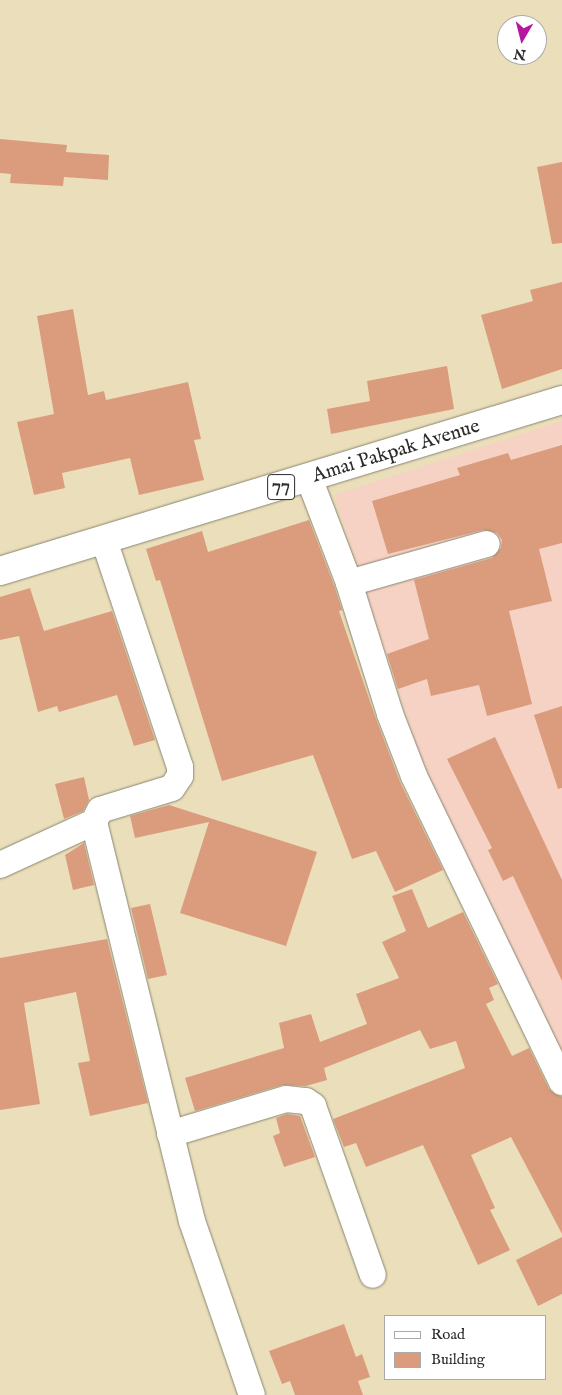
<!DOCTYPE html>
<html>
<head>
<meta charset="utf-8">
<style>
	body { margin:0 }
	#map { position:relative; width:562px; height:1395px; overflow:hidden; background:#eadfba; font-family:"IM FELL English",serif }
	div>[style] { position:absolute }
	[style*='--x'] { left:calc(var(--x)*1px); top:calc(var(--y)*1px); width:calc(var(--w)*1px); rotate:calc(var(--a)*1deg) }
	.built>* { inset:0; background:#f6d2c4 }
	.building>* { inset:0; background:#db9c7d }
	.roads { filter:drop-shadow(0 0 1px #8a8572) drop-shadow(0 0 1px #8a8572) }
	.street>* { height:26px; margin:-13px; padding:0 13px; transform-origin:13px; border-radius:13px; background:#fff }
	.highway>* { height:28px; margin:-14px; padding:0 14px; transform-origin:14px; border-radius:14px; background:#fff }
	span { translate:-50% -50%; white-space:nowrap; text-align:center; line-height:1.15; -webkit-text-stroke:4px #fff; paint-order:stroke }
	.shield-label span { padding:1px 4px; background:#fff; border:1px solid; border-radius:4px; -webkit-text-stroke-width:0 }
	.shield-label { font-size:19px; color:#2b2b2b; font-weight:700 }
	.street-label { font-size:20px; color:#2b2b2b }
	.legend { position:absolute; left:384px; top:1315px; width:162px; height:65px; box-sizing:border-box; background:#fff; border:1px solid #aaa; margin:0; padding:6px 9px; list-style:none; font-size:15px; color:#2b2b2b }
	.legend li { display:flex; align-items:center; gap:10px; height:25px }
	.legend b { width:25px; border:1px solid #aaa }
	.north { position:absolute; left:497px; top:15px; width:50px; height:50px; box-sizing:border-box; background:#fff; border:1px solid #aaa; border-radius:50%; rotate:188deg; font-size:14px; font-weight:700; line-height:20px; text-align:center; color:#2b2b2b }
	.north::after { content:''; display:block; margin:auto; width:18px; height:22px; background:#b5179e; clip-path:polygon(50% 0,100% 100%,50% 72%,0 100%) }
</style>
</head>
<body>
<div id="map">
	<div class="built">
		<div style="clip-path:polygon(562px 421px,562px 1095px,421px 761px,334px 495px)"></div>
	</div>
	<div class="building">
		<div style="clip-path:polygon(0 139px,67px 145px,66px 152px,109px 155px,108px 180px,64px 177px,63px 186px,10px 183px,11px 174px,0 173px)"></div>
		<div style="clip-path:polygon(562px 162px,562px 243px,552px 244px,537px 167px)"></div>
		<div style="clip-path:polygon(562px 282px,562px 369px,502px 389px,481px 315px,533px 301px,530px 290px)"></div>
		<div style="clip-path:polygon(73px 309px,88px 395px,104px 391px,106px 400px,188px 382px,201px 439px,194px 440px,204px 480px,139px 495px,130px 458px,62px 473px,65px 488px,34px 495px,17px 422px,54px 414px,37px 316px)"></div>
		<div style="clip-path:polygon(447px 366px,454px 409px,331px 434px,327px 409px,370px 401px,367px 381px)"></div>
		<div style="clip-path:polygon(562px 445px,562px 543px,539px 549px,552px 601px,509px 611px,532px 704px,487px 716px,479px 685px,431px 696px,427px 679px,398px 689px,387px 654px,429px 639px,414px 580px,492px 558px,501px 548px,502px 540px,497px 533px,483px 530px,388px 554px,372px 501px,460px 475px,457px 468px,508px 453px,511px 460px)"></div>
		<div style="clip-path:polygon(309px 520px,335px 588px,342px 610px,339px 611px,376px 719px,400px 782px,443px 870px,395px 892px,376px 851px,352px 859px,313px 755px,222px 781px,160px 580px,156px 581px,146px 549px,202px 531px,208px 552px)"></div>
		<div style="clip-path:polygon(30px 588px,44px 631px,112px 611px,155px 740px,134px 746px,117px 695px,59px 712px,57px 706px,38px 712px,19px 636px,0 640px,0 597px)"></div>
		<div style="clip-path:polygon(562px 706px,562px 788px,558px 789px,534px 715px)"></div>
		<div style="clip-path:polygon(495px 737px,562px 880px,562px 981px,513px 876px,503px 881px,488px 850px,492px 848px,447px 759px)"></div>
		<div style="clip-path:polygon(84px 777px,89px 800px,83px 811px,64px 819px,55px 784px)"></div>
		<div style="clip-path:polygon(169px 805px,317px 852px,286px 946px,180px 913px,209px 822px,135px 838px,130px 816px)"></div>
		<div style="clip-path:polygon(84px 843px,94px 885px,73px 890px,65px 855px)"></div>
		<div style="clip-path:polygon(412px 889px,428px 928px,463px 912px,498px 984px,489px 988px,494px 1000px,486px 1004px,512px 1056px,529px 1048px,549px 1089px,562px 1097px,562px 1234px,511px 1137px,471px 1155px,495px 1208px,490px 1210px,510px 1250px,478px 1265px,423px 1145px,366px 1167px,356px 1143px,344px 1147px,333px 1119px,465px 1068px,456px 1041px,430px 1049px,420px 1030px,324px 1068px,327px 1080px,306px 1086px,282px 1085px,195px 1111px,185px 1078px,284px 1048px,279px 1023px,311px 1014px,320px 1042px,367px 1024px,356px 994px,399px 978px,382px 942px,406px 931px,392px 896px)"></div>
		<div style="clip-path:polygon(150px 904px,167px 975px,148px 979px,131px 908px)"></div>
		<div style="clip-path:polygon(107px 939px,148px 1103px,90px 1116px,78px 1063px,90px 1061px,76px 992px,24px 1003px,40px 1104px,0 1110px,0 958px)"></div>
		<div style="clip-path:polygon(287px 1114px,300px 1116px,315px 1157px,284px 1167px,273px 1136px,280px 1133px,276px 1118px)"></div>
		<div style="clip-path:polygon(562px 1237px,562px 1294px,538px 1306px,516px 1260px)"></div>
		<div style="clip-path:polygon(344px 1324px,356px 1357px,362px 1354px,370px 1377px,358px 1381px,363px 1395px,295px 1395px,290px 1381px,282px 1384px,269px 1351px)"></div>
	</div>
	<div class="roads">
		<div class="street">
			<div style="--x:309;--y:478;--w:112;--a:69.1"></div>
			<div style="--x:349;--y:583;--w:137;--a:72.6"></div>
			<div style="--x:390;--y:714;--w:66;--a:68.8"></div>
			<div style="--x:414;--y:776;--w:340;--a:64.2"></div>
			<div style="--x:104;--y:540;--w:239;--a:71.5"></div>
			<div style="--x:180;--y:767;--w:9;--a:90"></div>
			<div style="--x:180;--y:776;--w:14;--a:124"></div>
			<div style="--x:172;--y:788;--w:75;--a:163"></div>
			<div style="--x:100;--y:810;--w:13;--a:117"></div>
			<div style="--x:94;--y:822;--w:411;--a:76.2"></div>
			<div style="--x:192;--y:1221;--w:184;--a:71"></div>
			<div style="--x:349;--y:583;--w:143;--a:-15.8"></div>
			<div style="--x:0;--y:865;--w:103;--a:-24.6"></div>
			<div style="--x:170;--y:1134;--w:121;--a:-16.8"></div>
			<div style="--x:286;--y:1099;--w:20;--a:6"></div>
			<div style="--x:306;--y:1101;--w:9;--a:36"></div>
			<div style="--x:313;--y:1106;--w:179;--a:70.5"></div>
		</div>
		<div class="highway">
			<div style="--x:0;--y:571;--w:587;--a:-16.92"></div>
		</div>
	</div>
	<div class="shield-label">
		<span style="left:281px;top:487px">77</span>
	</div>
	<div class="street-label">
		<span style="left:396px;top:451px;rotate:-17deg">Amai Pakpak Avenue</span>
	</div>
	<ul class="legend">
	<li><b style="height:6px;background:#fff"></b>Road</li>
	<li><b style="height:14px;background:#db9c7d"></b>Building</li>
	</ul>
	<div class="north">N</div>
</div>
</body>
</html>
